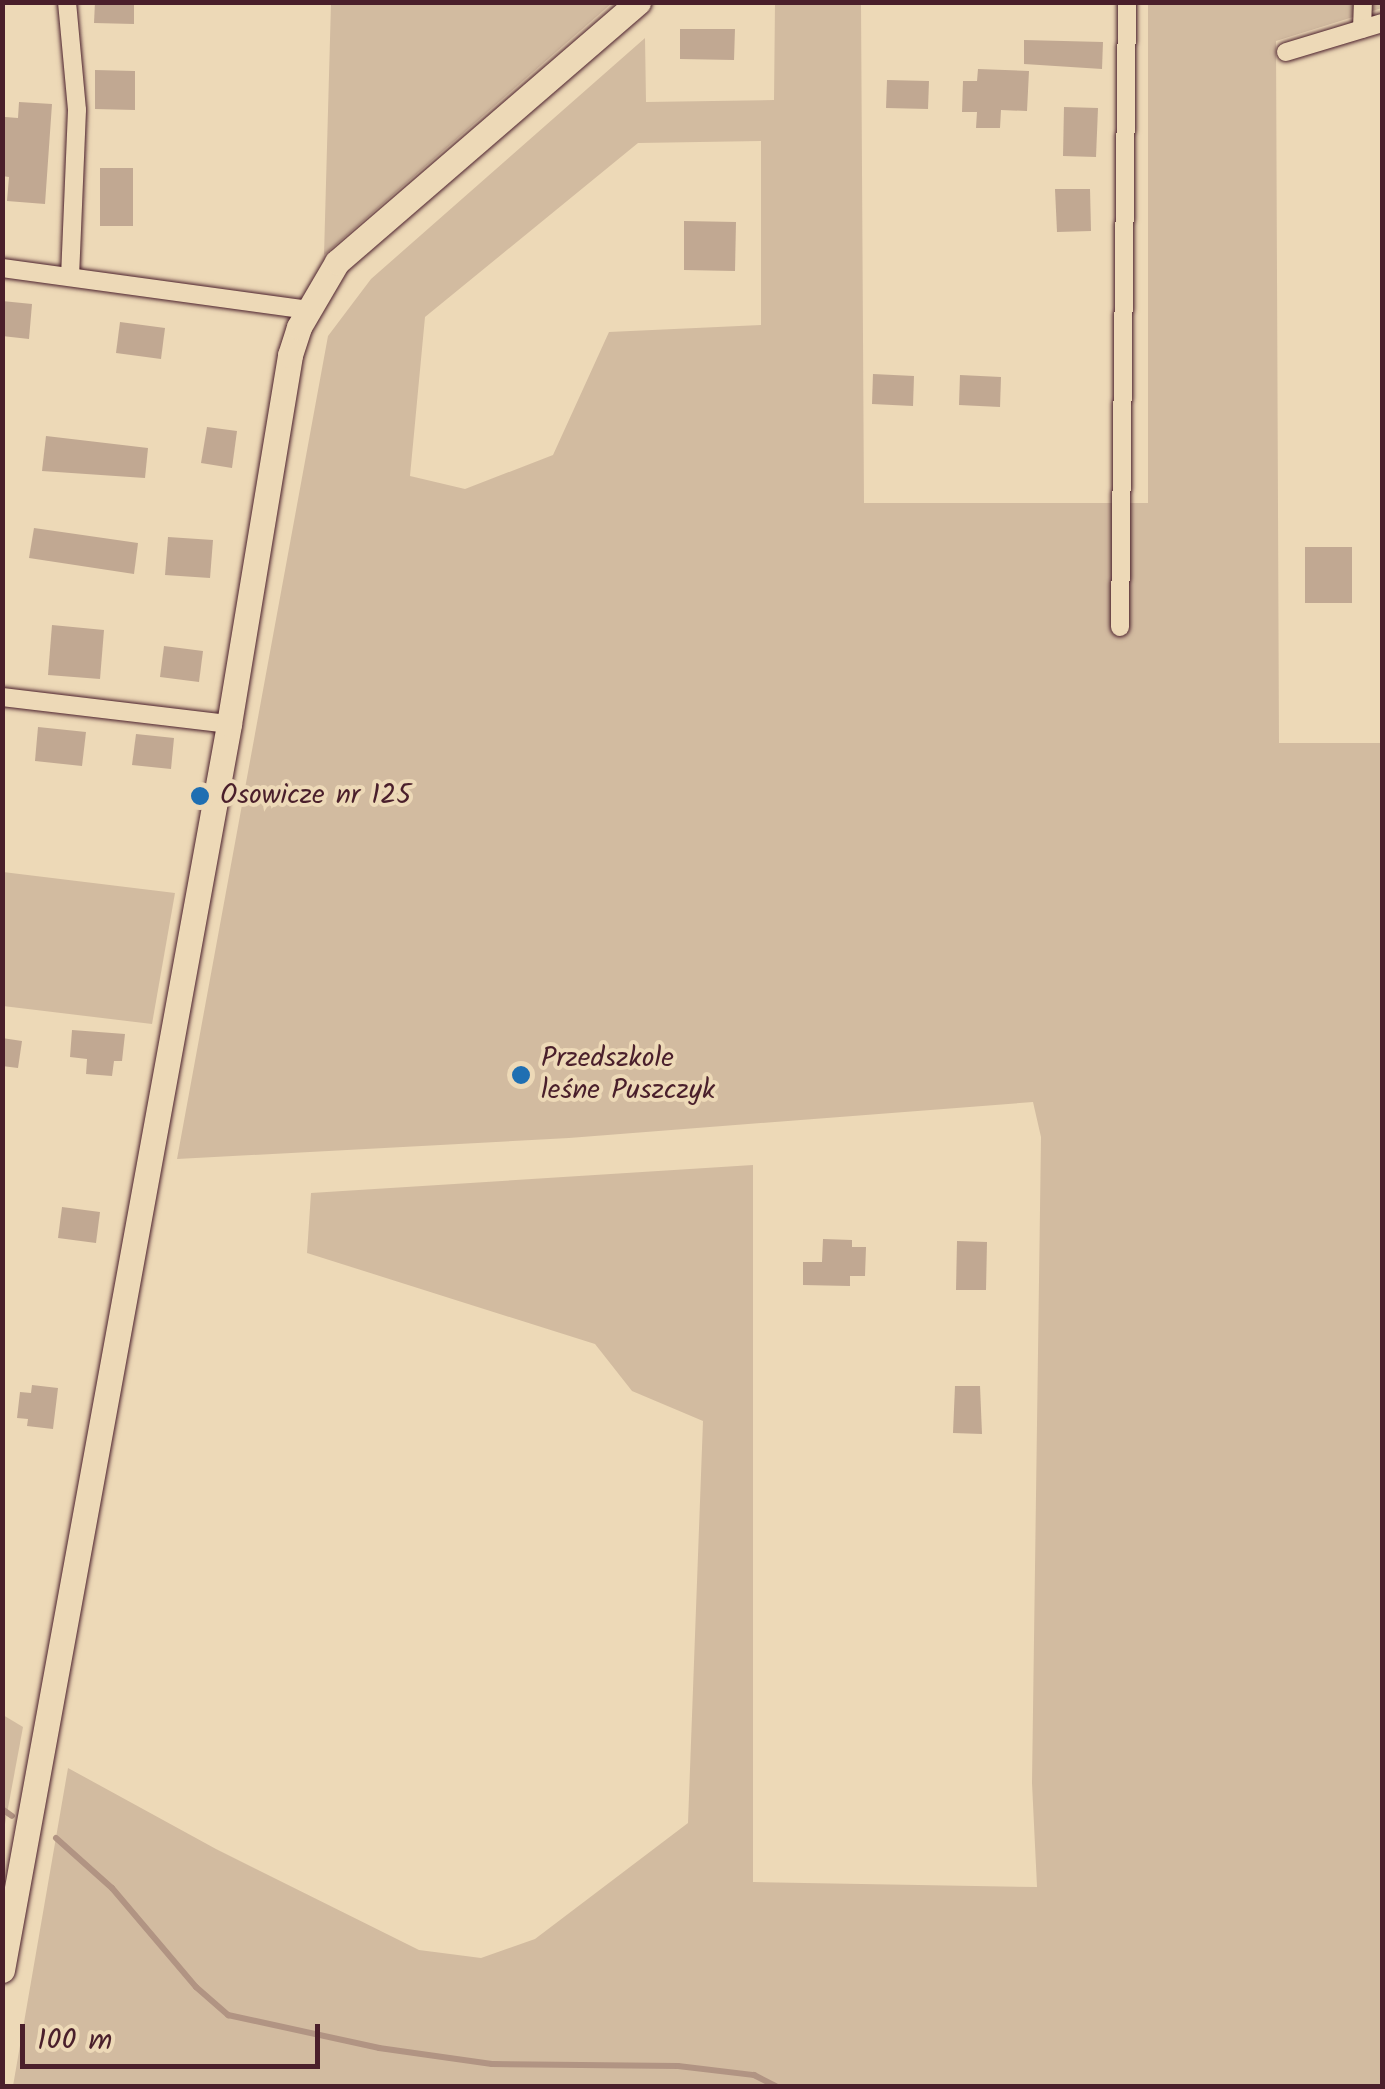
<!DOCTYPE html>
<html>
<head>
<meta charset="utf-8">
<style>
	body { margin:0 }
	#map { position:relative; width:1385px; height:2089px; overflow:hidden; background:#edd9b7; font-family:Kalam,sans-serif }
	div>[style] { position:absolute }
	[style*='--x'] { left:calc(var(--x)*1px); top:calc(var(--y)*1px); width:calc(var(--w)*1px); rotate:calc(var(--a)*1deg) }
	.green>* { inset:0; background:#d2bba0 }
	.stream>* { height:6px; margin:-3px; padding:0 3px; transform-origin:3px; border-radius:3px; background:#b19483 }
	.building>* { inset:0; background:#c1a892 }
	.roads { filter:drop-shadow(0 0 2px #4a1f2b) drop-shadow(0 0 2px #4a1f2b) }
	.street>* { height:18px; margin:-9px; padding:0 9px; transform-origin:9px; border-radius:9px; background:#edd9b7 }
	.secondary>* { height:25px; margin:-12.5px; padding:0 12.5px; transform-origin:12.5px; border-radius:12.5px; background:#edd9b7 }
	.dots>* { width:28px; height:28px; translate:-50% -50%; box-sizing:border-box; border:5px solid #edd9b7; border-radius:50% }
	span { translate:-50% -50%; white-space:nowrap; text-align:center; line-height:1.15; -webkit-text-stroke:8px #edd9b7; paint-order:stroke }
	.poi-label { font-size:28px; color:#4a1f2b }
	.left { translate:0 -50%; text-align:left }
	.frame { position:absolute; inset:0; border:5px solid #4a1f2b; pointer-events:none }
	.scale { position:absolute; left:20px; top:2024px; width:300px; height:45px; box-sizing:border-box; border:5px solid #4a1f2b; border-top:0; padding-left:12px; font-size:30px; line-height:35px; white-space:nowrap; color:#4a1f2b; -webkit-text-stroke:8px #edd9b7; paint-order:stroke }
</style>
</head>
<body>
<div id="map">
	<div class="green">
		<div style="clip-path:polygon(331px 3px,331px 2px,612px 3px,324px 255px)"></div>
		<div style="clip-path:polygon(evenodd,775px 3px,861px 3px,864px 503px,1148px 503px,1148px 3px,1382px 3px,1382px 8px,1276px 41px,1279px 743px,1382px 743px,1382px 2086px,13px 2086px,68px 1768px,216px 1849px,419px 1950px,481px 1958px,535px 1939px,688px 1823px,703px 1421px,632px 1391px,595px 1344px,307px 1253px,311px 1193px,753px 1165px,753px 1882px,1037px 1887px,1032px 1783px,1041px 1137px,1033px 1102px,569px 1138px,177px 1159px,328px 336px,371px 279px,645px 38px,646px 102px,774px 100px,775px 3px,761px 141px,761px 325px,609px 332px,553px 455px,465px 489px,410px 476px,425px 317px,638px 143px,761px 141px)"></div>
		<div style="clip-path:polygon(3px 872px,175px 893px,152px 1024px,3px 1006px)"></div>
		<div style="clip-path:polygon(3px 1715px,23px 1727px,3px 1835px)"></div>
	</div>
	<div class="stream">
		<div style="--x:2;--y:1809;--w:12;--a:35"></div>
		<div style="--x:56;--y:1838;--w:75;--a:41.8"></div>
		<div style="--x:112;--y:1888;--w:130;--a:49.7"></div>
		<div style="--x:196;--y:1987;--w:43;--a:41.2"></div>
		<div style="--x:228;--y:2015;--w:155;--a:12.3"></div>
		<div style="--x:379;--y:2048;--w:114;--a:8.1"></div>
		<div style="--x:492;--y:2064;--w:186;--a:0.6"></div>
		<div style="--x:678;--y:2066;--w:77;--a:6.8"></div>
		<div style="--x:754;--y:2075;--w:25;--a:27"></div>
	</div>
	<div class="building">
		<div style="clip-path:polygon(95px 2px,134px 2px,134px 24px,94px 23px)"></div>
		<div style="clip-path:polygon(680px 29px,735px 29px,734px 60px,680px 59px)"></div>
		<div style="clip-path:polygon(1024px 40px,1103px 42px,1102px 69px,1024px 64px)"></div>
		<div style="clip-path:polygon(978px 69px,1029px 71px,1027px 111px,1001px 110px,1000px 128px,976px 128px,977px 112px,962px 112px,963px 81px,977px 81px)"></div>
		<div style="clip-path:polygon(95px 70px,135px 71px,135px 110px,95px 109px)"></div>
		<div style="clip-path:polygon(887px 80px,929px 81px,928px 109px,886px 108px)"></div>
		<div style="clip-path:polygon(19px 102px,52px 104px,45px 204px,7px 201px,9px 177px,2px 176px,5px 117px,18px 118px)"></div>
		<div style="clip-path:polygon(1064px 107px,1098px 108px,1096px 157px,1063px 156px)"></div>
		<div style="clip-path:polygon(100px 168px,133px 168px,133px 226px,100px 226px)"></div>
		<div style="clip-path:polygon(1055px 189px,1090px 189px,1091px 231px,1057px 232px)"></div>
		<div style="clip-path:polygon(684px 221px,736px 222px,735px 271px,684px 270px)"></div>
		<div style="clip-path:polygon(2px 301px,32px 304px,29px 339px,2px 336px)"></div>
		<div style="clip-path:polygon(120px 322px,165px 328px,161px 359px,116px 353px)"></div>
		<div style="clip-path:polygon(873px 374px,914px 376px,913px 406px,872px 404px)"></div>
		<div style="clip-path:polygon(960px 375px,1001px 377px,1000px 407px,959px 405px)"></div>
		<div style="clip-path:polygon(207px 427px,237px 431px,232px 468px,201px 463px)"></div>
		<div style="clip-path:polygon(46px 436px,148px 448px,145px 478px,42px 471px)"></div>
		<div style="clip-path:polygon(34px 528px,138px 543px,134px 574px,29px 558px)"></div>
		<div style="clip-path:polygon(168px 537px,213px 540px,210px 578px,165px 575px)"></div>
		<div style="clip-path:polygon(1305px 547px,1352px 547px,1352px 603px,1305px 603px)"></div>
		<div style="clip-path:polygon(52px 625px,104px 630px,100px 679px,48px 675px)"></div>
		<div style="clip-path:polygon(164px 646px,203px 651px,199px 682px,160px 677px)"></div>
		<div style="clip-path:polygon(38px 727px,86px 732px,82px 766px,35px 761px)"></div>
		<div style="clip-path:polygon(136px 734px,174px 738px,171px 769px,132px 765px)"></div>
		<div style="clip-path:polygon(72px 1030px,125px 1034px,122px 1061px,114px 1061px,112px 1076px,86px 1074px,87px 1059px,70px 1057px)"></div>
		<div style="clip-path:polygon(2px 1038px,22px 1041px,18px 1068px,2px 1066px)"></div>
		<div style="clip-path:polygon(62px 1207px,100px 1212px,96px 1243px,58px 1238px)"></div>
		<div style="clip-path:polygon(823px 1239px,852px 1240px,852px 1247px,866px 1247px,865px 1276px,850px 1276px,850px 1286px,803px 1285px,803px 1262px,822px 1262px)"></div>
		<div style="clip-path:polygon(957px 1241px,987px 1242px,986px 1290px,956px 1290px)"></div>
		<div style="clip-path:polygon(32px 1385px,58px 1388px,53px 1429px,27px 1426px,28px 1419px,17px 1418px,20px 1392px,31px 1393px)"></div>
		<div style="clip-path:polygon(955px 1386px,980px 1386px,982px 1434px,953px 1433px)"></div>
	</div>
	<div class="roads">
		<div class="street">
			<div style="--x:67;--y:2;--w:108;--a:84.7"></div>
			<div style="--x:77;--y:110;--w:166;--a:92.4"></div>
			<div style="--x:1362;--y:29;--w:27;--a:-88"></div>
			<div style="--x:1286;--y:52;--w:100;--a:-16.8"></div>
			<div style="--x:2;--y:268;--w:308;--a:7.8"></div>
			<div style="--x:1120;--y:627;--w:625;--a:-89.36"></div>
			<div style="--x:2;--y:697;--w:229;--a:6.8"></div>
		</div>
		<div class="secondary">
			<div style="--x:2;--y:1970;--w:1267;--a:-79.67"></div>
			<div style="--x:229;--y:724;--w:374;--a:-80.6"></div>
			<div style="--x:290;--y:355;--w:29;--a:-72"></div>
			<div style="--x:299;--y:327;--w:75;--a:-59.7"></div>
			<div style="--x:337;--y:262;--w:398;--a:-40.8"></div>
		</div>
	</div>
	<div class="dots">
		<div style="left:200px;top:796px;background:#1f6fb2"></div>
		<div style="left:521px;top:1075px;background:#1f6fb2"></div>
	</div>
	<div class="poi-label">
		<span class="left" style="left:220px;top:796px">Osowicze nr 125</span>
		<span class="left" style="left:541px;top:1075px">Przedszkole<br>leśne Puszczyk</span>
	</div>
	<div class="frame"></div>
	<div class="scale">100 m</div>
</div>
</body>
</html>
